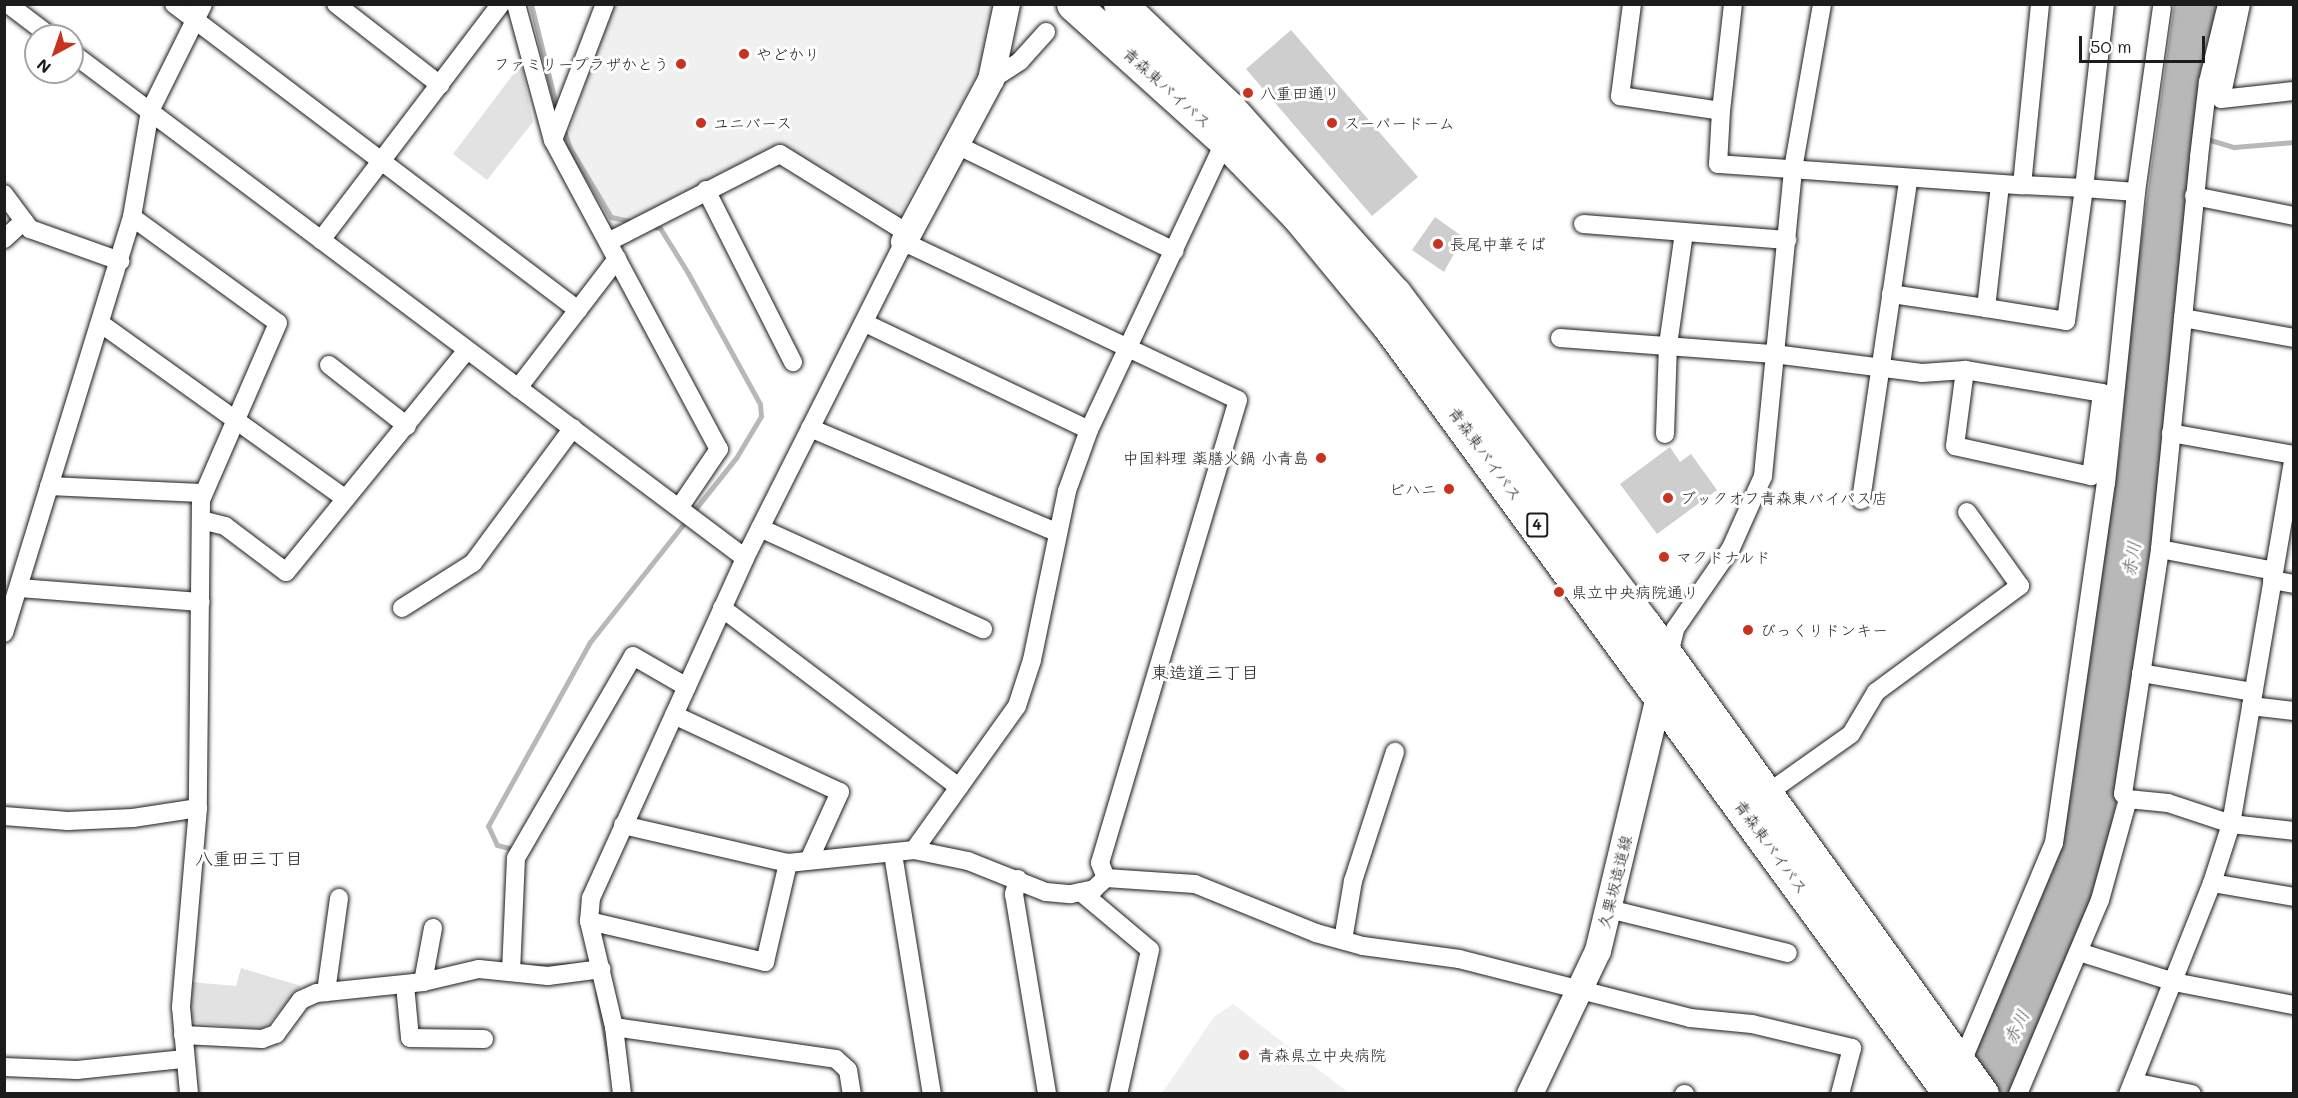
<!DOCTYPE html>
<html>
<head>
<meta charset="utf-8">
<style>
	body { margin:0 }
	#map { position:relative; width:2298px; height:1098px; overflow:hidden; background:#fff; font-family:Mali,"Klee One",sans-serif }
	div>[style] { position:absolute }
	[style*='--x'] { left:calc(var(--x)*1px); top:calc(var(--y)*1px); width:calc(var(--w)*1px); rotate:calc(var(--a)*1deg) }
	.built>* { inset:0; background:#f0f0f0 }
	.green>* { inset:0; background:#e2e2e2 }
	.water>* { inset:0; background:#b8b8b8 }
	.stream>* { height:5px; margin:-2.5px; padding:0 2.5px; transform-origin:2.5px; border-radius:2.5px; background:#b8b8b8 }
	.building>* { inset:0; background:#cecece }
	.roads { filter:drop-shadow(0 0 2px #1c1c1c) drop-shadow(0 0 2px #1c1c1c) }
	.street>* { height:18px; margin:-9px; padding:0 9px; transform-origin:9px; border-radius:9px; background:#fff }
	.secondary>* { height:26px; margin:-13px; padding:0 13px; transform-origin:13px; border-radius:13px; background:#fff }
	.highway>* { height:33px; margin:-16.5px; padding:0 16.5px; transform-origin:16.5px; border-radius:16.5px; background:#fff }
	.dots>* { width:16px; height:16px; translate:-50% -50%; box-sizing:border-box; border:3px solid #fff; border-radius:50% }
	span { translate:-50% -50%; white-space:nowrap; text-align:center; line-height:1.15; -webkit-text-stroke:6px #fff; paint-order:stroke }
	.shield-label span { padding:2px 4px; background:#fff; border:2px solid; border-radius:4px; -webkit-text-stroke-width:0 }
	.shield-label { font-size:15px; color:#1c1c1c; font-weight:700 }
	.poi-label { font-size:16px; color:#1c1c1c }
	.left { translate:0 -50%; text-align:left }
	.right { translate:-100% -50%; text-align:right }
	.street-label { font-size:16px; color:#1c1c1c }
	.water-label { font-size:18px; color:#5a5a5a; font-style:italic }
	.neighbourhood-label { font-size:18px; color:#1c1c1c }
	.frame { position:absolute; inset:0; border:6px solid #1c1c1c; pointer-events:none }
	.north { position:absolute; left:24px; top:24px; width:60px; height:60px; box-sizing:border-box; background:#fff; border:2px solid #a4a4a4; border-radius:50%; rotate:220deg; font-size:16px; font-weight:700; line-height:24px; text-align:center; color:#1c1c1c }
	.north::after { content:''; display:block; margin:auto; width:21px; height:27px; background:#c8321e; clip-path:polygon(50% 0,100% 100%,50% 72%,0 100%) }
	.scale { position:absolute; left:2079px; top:36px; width:126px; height:27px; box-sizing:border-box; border:3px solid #1c1c1c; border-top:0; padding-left:8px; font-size:18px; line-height:21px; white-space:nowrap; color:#1c1c1c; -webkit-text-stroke:4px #fff; paint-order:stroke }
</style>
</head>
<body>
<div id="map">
	<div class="built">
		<div style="clip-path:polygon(611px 5px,994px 5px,986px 58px,898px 218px,779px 143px,612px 230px,565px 146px)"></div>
		<div style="clip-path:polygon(1233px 1004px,1349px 1093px,1162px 1093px,1214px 1017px)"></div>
	</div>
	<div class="green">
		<div style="clip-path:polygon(521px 64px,533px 122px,487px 180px,453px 154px)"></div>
		<div style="clip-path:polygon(241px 968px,301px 986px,263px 1030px,188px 1022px,190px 982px,236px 986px)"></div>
	</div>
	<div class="water">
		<div style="clip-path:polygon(2174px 5px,2218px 5px,2153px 553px,2117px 800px,2097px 888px,2009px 1093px,1957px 1094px,2063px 846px,2121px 439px,2130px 320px)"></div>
	</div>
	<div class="stream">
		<div style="--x:531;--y:4;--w:112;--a:76.1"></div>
		<div style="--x:563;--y:128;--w:21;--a:71"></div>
		<div style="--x:570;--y:148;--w:80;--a:59.3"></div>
		<div style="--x:611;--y:217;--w:25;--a:12"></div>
		<div style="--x:2207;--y:139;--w:28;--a:17"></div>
		<div style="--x:2234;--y:147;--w:60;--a:-4.8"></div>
		<div style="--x:517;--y:850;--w:21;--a:-166"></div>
		<div style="--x:497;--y:845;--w:21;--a:-115"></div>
		<div style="--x:488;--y:826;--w:210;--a:-61"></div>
		<div style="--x:590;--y:642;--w:235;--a:-51.6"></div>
		<div style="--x:736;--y:458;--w:49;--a:-59.2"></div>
		<div style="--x:761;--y:416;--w:12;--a:-95"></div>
		<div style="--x:760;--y:404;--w:149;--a:-118.8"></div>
		<div style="--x:688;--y:273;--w:53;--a:-121.9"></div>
		<div style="--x:660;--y:228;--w:10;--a:-169"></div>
		<div style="--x:533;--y:966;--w:35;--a:-2"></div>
		<div style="--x:597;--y:992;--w:68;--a:79.8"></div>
	</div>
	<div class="building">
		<div style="clip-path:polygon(1291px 30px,1418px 177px,1372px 216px,1246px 69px)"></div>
		<div style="clip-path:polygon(1435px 217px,1463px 237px,1444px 272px,1412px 250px)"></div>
		<div style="clip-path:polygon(1670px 447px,1680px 462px,1691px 454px,1717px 490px,1657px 534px,1620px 484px)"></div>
	</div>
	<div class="roads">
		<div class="street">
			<div style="--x:8;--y:4;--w:53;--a:37.3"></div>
			<div style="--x:174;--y:4;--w:507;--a:37.14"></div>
			<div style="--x:336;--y:4;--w:132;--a:37.9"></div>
			<div style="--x:516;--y:4;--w:141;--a:74.8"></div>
			<div style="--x:553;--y:140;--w:351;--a:61.8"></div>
			<div style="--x:719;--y:449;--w:71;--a:124.1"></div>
			<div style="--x:1632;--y:4;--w:93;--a:97.4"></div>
			<div style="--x:1620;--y:96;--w:102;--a:8.4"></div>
			<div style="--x:1721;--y:111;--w:53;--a:93.2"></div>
			<div style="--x:1718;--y:164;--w:305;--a:4"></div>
			<div style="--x:2022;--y:185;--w:182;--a:-84.3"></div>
			<div style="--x:2105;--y:4;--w:185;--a:96.5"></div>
			<div style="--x:2084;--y:188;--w:52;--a:4.4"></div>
			<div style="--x:2241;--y:4;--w:97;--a:101.9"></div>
			<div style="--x:2221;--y:99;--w:73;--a:-6.3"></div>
			<div style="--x:72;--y:53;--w:841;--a:36.88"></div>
			<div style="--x:991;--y:80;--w:35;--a:-33"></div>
			<div style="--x:1020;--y:61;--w:39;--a:-48"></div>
			<div style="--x:1721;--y:111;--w:108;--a:-83.6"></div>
			<div style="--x:553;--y:140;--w:146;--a:-69.1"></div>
			<div style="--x:957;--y:145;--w:242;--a:26"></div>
			<div style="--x:2000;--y:185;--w:124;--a:96.5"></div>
			<div style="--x:1986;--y:308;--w:81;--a:9.2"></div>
			<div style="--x:2066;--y:321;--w:134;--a:-82.3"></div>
			<div style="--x:2084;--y:188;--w:62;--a:-177.2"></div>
			<div style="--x:706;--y:190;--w:193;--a:63.2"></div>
			<div style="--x:4;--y:194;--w:44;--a:53.4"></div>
			<div style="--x:30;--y:229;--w:96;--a:19.6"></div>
			<div style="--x:2194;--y:196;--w:102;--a:11.3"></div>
			<div style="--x:132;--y:217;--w:180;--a:36"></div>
			<div style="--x:278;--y:323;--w:193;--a:113.5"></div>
			<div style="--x:201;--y:500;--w:308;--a:90.6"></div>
			<div style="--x:198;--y:808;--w:200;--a:94.9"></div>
			<div style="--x:181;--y:1007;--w:87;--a:84.7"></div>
			<div style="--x:1583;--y:224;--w:205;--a:4.5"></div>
			<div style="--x:4;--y:239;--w:27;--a:-42"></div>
			<div style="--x:321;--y:240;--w:297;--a:-52.7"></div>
			<div style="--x:608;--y:242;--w:193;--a:-27.1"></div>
			<div style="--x:780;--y:154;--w:152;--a:31.8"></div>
			<div style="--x:1891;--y:294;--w:96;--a:8.4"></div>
			<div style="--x:2183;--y:318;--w:113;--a:10.2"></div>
			<div style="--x:100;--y:323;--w:302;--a:35.6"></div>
			<div style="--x:865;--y:323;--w:248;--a:25.5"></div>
			<div style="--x:1560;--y:338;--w:215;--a:4.3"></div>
			<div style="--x:1774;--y:354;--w:149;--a:7.3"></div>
			<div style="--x:1922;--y:373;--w:43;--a:-4"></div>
			<div style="--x:1965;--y:370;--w:139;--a:9.5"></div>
			<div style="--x:2102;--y:393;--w:84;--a:97.5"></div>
			<div style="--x:2091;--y:476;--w:139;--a:-167.6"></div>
			<div style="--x:1955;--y:446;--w:77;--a:-82.5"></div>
			<div style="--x:329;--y:365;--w:99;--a:38"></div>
			<div style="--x:518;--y:388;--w:163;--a:-52.5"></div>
			<div style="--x:810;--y:428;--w:269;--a:22.9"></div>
			<div style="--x:1665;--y:434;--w:89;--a:-88.1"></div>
			<div style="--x:1668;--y:345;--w:114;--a:-81.9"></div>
			<div style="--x:49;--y:486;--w:152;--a:2.6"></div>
			<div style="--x:1861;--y:500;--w:323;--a:-81.6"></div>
			<div style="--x:201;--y:520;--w:25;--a:14"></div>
			<div style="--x:225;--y:526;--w:76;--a:37"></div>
			<div style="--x:286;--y:572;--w:286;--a:-50.8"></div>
			<div style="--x:760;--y:528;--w:245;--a:24.4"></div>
			<div style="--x:2160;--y:549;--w:116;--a:10.9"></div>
			<div style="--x:2272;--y:580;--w:22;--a:10"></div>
			<div style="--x:19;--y:588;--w:182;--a:4.4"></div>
			<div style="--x:402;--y:608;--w:84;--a:-32.4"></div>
			<div style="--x:473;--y:563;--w:168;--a:-53.5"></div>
			<div style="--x:722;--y:608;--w:297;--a:37.1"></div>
			<div style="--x:4;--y:633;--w:435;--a:-72.9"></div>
			<div style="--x:132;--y:217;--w:108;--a:-80.4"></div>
			<div style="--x:150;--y:111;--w:119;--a:-63.6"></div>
			<div style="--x:1668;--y:658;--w:30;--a:-76"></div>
			<div style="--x:1675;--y:629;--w:98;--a:-55.3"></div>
			<div style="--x:1731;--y:548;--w:79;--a:-66"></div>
			<div style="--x:1763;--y:476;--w:308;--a:-84.4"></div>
			<div style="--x:1793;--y:169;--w:168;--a:-80"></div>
			<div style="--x:2141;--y:673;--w:114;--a:9.6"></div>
			<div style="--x:2251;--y:706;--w:43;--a:6.6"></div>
			<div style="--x:674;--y:715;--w:183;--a:24.9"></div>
			<div style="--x:840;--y:792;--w:72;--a:114.4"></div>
			<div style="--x:1765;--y:795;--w:105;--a:-35.3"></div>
			<div style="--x:1851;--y:734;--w:49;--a:-59.2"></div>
			<div style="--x:1876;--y:692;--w:179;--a:-36.4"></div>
			<div style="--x:2020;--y:586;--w:91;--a:-125.6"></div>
			<div style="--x:2128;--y:799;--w:40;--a:5.7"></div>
			<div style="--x:2168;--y:803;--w:66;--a:18.4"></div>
			<div style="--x:2231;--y:824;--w:63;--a:6.3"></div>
			<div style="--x:4;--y:816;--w:64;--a:4.5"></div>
			<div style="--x:68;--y:821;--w:65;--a:-2.6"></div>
			<div style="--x:133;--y:818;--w:66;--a:-8.7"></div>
			<div style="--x:623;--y:825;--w:169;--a:13"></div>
			<div style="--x:788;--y:863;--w:127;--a:-5.9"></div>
			<div style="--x:914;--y:850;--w:55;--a:11.5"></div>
			<div style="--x:968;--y:861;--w:84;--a:21.7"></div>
			<div style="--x:1046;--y:892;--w:25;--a:5"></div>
			<div style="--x:1071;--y:894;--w:24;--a:-12"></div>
			<div style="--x:1094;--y:889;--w:16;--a:-43"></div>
			<div style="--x:1106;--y:878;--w:89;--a:3.9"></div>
			<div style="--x:1195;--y:884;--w:131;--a:22"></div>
			<div style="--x:1316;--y:933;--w:49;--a:15.5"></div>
			<div style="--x:1363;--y:946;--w:97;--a:7.7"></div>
			<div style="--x:1459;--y:959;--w:238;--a:14.3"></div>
			<div style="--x:1690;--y:1018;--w:62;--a:5.5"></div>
			<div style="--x:1752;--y:1024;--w:103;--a:13.5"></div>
			<div style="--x:1852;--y:1048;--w:48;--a:104.6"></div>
			<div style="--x:914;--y:850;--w:177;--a:-54.4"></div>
			<div style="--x:1017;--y:706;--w:48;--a:-71.9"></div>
			<div style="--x:1032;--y:660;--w:173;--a:-78.3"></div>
			<div style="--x:1067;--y:491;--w:65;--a:-70.2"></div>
			<div style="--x:1089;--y:430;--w:319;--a:-64.8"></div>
			<div style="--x:893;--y:854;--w:243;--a:80.8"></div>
			<div style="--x:1018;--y:879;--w:16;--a:105"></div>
			<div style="--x:1014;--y:894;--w:203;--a:80.6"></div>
			<div style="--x:2212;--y:883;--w:83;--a:9.7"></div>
			<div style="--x:1081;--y:892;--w:90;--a:40"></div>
			<div style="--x:1150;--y:950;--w:148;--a:102.5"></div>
			<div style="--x:1609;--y:909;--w:184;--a:13.8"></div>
			<div style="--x:589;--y:921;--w:181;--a:13.1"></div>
			<div style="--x:765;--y:962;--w:102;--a:-76.9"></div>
			<div style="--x:1343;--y:940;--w:60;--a:-80.4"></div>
			<div style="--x:1353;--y:881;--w:136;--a:-72"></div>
			<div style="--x:2079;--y:952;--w:100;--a:17.5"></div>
			<div style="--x:2174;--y:982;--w:122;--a:10.9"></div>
			<div style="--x:511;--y:972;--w:114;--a:-87.5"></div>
			<div style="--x:516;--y:858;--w:233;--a:-59.9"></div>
			<div style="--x:633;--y:656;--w:62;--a:29.9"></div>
			<div style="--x:423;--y:982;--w:55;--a:-79.5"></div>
			<div style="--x:405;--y:985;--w:53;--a:84.6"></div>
			<div style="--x:410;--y:1038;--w:74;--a:0.8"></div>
			<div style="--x:326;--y:992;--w:95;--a:-82.1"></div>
			<div style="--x:614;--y:1027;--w:224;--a:8.2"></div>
			<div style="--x:836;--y:1059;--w:16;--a:43"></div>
			<div style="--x:848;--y:1070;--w:24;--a:81"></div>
			<div style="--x:183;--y:1035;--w:79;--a:2.9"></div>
			<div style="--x:262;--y:1039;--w:15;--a:-20"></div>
			<div style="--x:276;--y:1034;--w:42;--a:-53.7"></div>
			<div style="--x:301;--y:1000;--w:17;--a:-24"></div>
			<div style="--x:317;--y:993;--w:107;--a:-5.9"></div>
			<div style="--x:423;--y:982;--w:57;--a:-13.1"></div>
			<div style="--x:479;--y:969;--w:69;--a:5.8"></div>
			<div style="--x:548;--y:976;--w:54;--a:-7.4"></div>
			<div style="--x:1961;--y:1064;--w:240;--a:-67.2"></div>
			<div style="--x:2054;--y:843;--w:364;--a:-81.8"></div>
			<div style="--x:2106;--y:483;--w:293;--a:-84.1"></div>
			<div style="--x:2136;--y:192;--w:186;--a:-82"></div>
			<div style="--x:4;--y:1067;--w:73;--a:2.4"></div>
			<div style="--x:77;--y:1070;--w:108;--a:-5.9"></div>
			<div style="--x:2133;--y:1082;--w:60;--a:11.5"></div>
			<div style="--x:622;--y:1094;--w:67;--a:-96.8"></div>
			<div style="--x:614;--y:1027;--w:109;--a:-103.3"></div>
			<div style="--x:589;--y:921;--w:23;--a:-85"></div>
			<div style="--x:591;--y:898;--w:373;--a:-65.6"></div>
			<div style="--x:745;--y:558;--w:354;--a:-63.3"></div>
			<div style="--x:904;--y:242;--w:369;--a:25.3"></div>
			<div style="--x:1238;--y:400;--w:483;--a:106.6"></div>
			<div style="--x:1100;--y:863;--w:16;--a:68"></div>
			<div style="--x:1684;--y:1094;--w:1;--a:0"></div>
			<div style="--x:2018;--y:1094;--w:211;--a:-67.1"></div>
			<div style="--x:2100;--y:900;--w:105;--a:-74.5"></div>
			<div style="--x:2128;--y:799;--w:7;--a:-135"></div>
			<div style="--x:2123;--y:794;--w:248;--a:-81.4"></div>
			<div style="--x:2160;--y:549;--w:394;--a:-84.3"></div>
			<div style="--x:2199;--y:157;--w:76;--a:-83.2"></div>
			<div style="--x:2208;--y:82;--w:80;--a:-76.3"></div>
			<div style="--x:2128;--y:1094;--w:227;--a:-68.3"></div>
			<div style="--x:2212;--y:883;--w:62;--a:-72.1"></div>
			<div style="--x:2231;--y:824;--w:374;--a:-80.3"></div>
			<div style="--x:2294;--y:455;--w:125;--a:-169.9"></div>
		</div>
		<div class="secondary">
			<div style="--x:904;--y:242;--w:184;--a:-61.8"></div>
			<div style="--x:991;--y:80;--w:78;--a:-78.1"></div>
			<div style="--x:1530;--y:1094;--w:158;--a:-64.6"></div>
			<div style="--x:1598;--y:951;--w:275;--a:-76.5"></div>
		</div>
		<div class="highway">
			<div style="--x:1073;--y:4;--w:205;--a:42"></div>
			<div style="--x:1225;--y:141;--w:105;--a:45.8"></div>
			<div style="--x:1298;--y:216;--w:141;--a:50.5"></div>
			<div style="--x:1388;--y:325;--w:952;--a:53.84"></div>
			<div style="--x:1120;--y:4;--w:151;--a:43.7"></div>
			<div style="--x:1229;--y:108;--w:249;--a:48.3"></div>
			<div style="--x:1395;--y:294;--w:413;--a:53"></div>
			<div style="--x:1644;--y:624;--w:579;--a:54.28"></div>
		</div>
	</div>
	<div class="dots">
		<div style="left:744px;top:54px;background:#c8321e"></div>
		<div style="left:681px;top:64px;background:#c8321e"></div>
		<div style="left:1248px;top:93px;background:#c8321e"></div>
		<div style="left:701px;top:123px;background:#c8321e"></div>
		<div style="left:1332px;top:123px;background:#c8321e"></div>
		<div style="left:1438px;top:244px;background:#c8321e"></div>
		<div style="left:1321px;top:458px;background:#c8321e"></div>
		<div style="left:1449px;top:489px;background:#c8321e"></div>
		<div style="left:1668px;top:498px;background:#c8321e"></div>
		<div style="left:1664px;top:557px;background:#c8321e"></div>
		<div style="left:1559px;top:592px;background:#c8321e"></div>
		<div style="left:1748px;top:630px;background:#c8321e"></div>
		<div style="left:1244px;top:1055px;background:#c8321e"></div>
	</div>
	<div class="shield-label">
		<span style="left:1537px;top:525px">4</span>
	</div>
	<div class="poi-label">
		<span class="left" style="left:756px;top:54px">やどかり</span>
		<span class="right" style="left:669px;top:64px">ファミリープラザかとう</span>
		<span class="left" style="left:1260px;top:93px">八重田通り</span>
		<span class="left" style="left:713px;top:123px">ユニバース</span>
		<span class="left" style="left:1344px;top:123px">スーパードーム</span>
		<span class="left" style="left:1450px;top:244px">長尾中華そば</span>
		<span class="right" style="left:1309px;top:458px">中国料理 薬膳火鍋 小青島</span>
		<span class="right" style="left:1437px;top:489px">ビハニ</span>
		<span class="left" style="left:1680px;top:498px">ブックオフ青森東バイパス店</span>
		<span class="left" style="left:1676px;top:557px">マクドナルド</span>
		<span class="left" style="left:1571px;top:592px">県立中央病院通り</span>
		<span class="left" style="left:1760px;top:630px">びっくりドンキー</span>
		<span class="left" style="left:1258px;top:1055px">青森県立中央病院</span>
	</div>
	<div class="street-label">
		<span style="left:1167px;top:88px;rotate:42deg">青森東バイパス</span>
		<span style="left:1485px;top:454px;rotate:54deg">青森東バイパス</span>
		<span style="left:1771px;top:847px;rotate:54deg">青森東バイパス</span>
		<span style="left:1615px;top:882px;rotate:-76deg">久栗坂造道線</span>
	</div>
	<div class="water-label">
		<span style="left:2131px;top:559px;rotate:-80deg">赤川</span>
		<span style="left:2016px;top:1027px;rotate:-64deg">赤川</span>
	</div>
	<div class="neighbourhood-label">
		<span style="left:1205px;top:672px">東造道三丁目</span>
		<span style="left:249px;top:858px">八重田三丁目</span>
	</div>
	<div class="frame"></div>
	<div class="north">N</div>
	<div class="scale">50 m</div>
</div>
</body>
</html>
